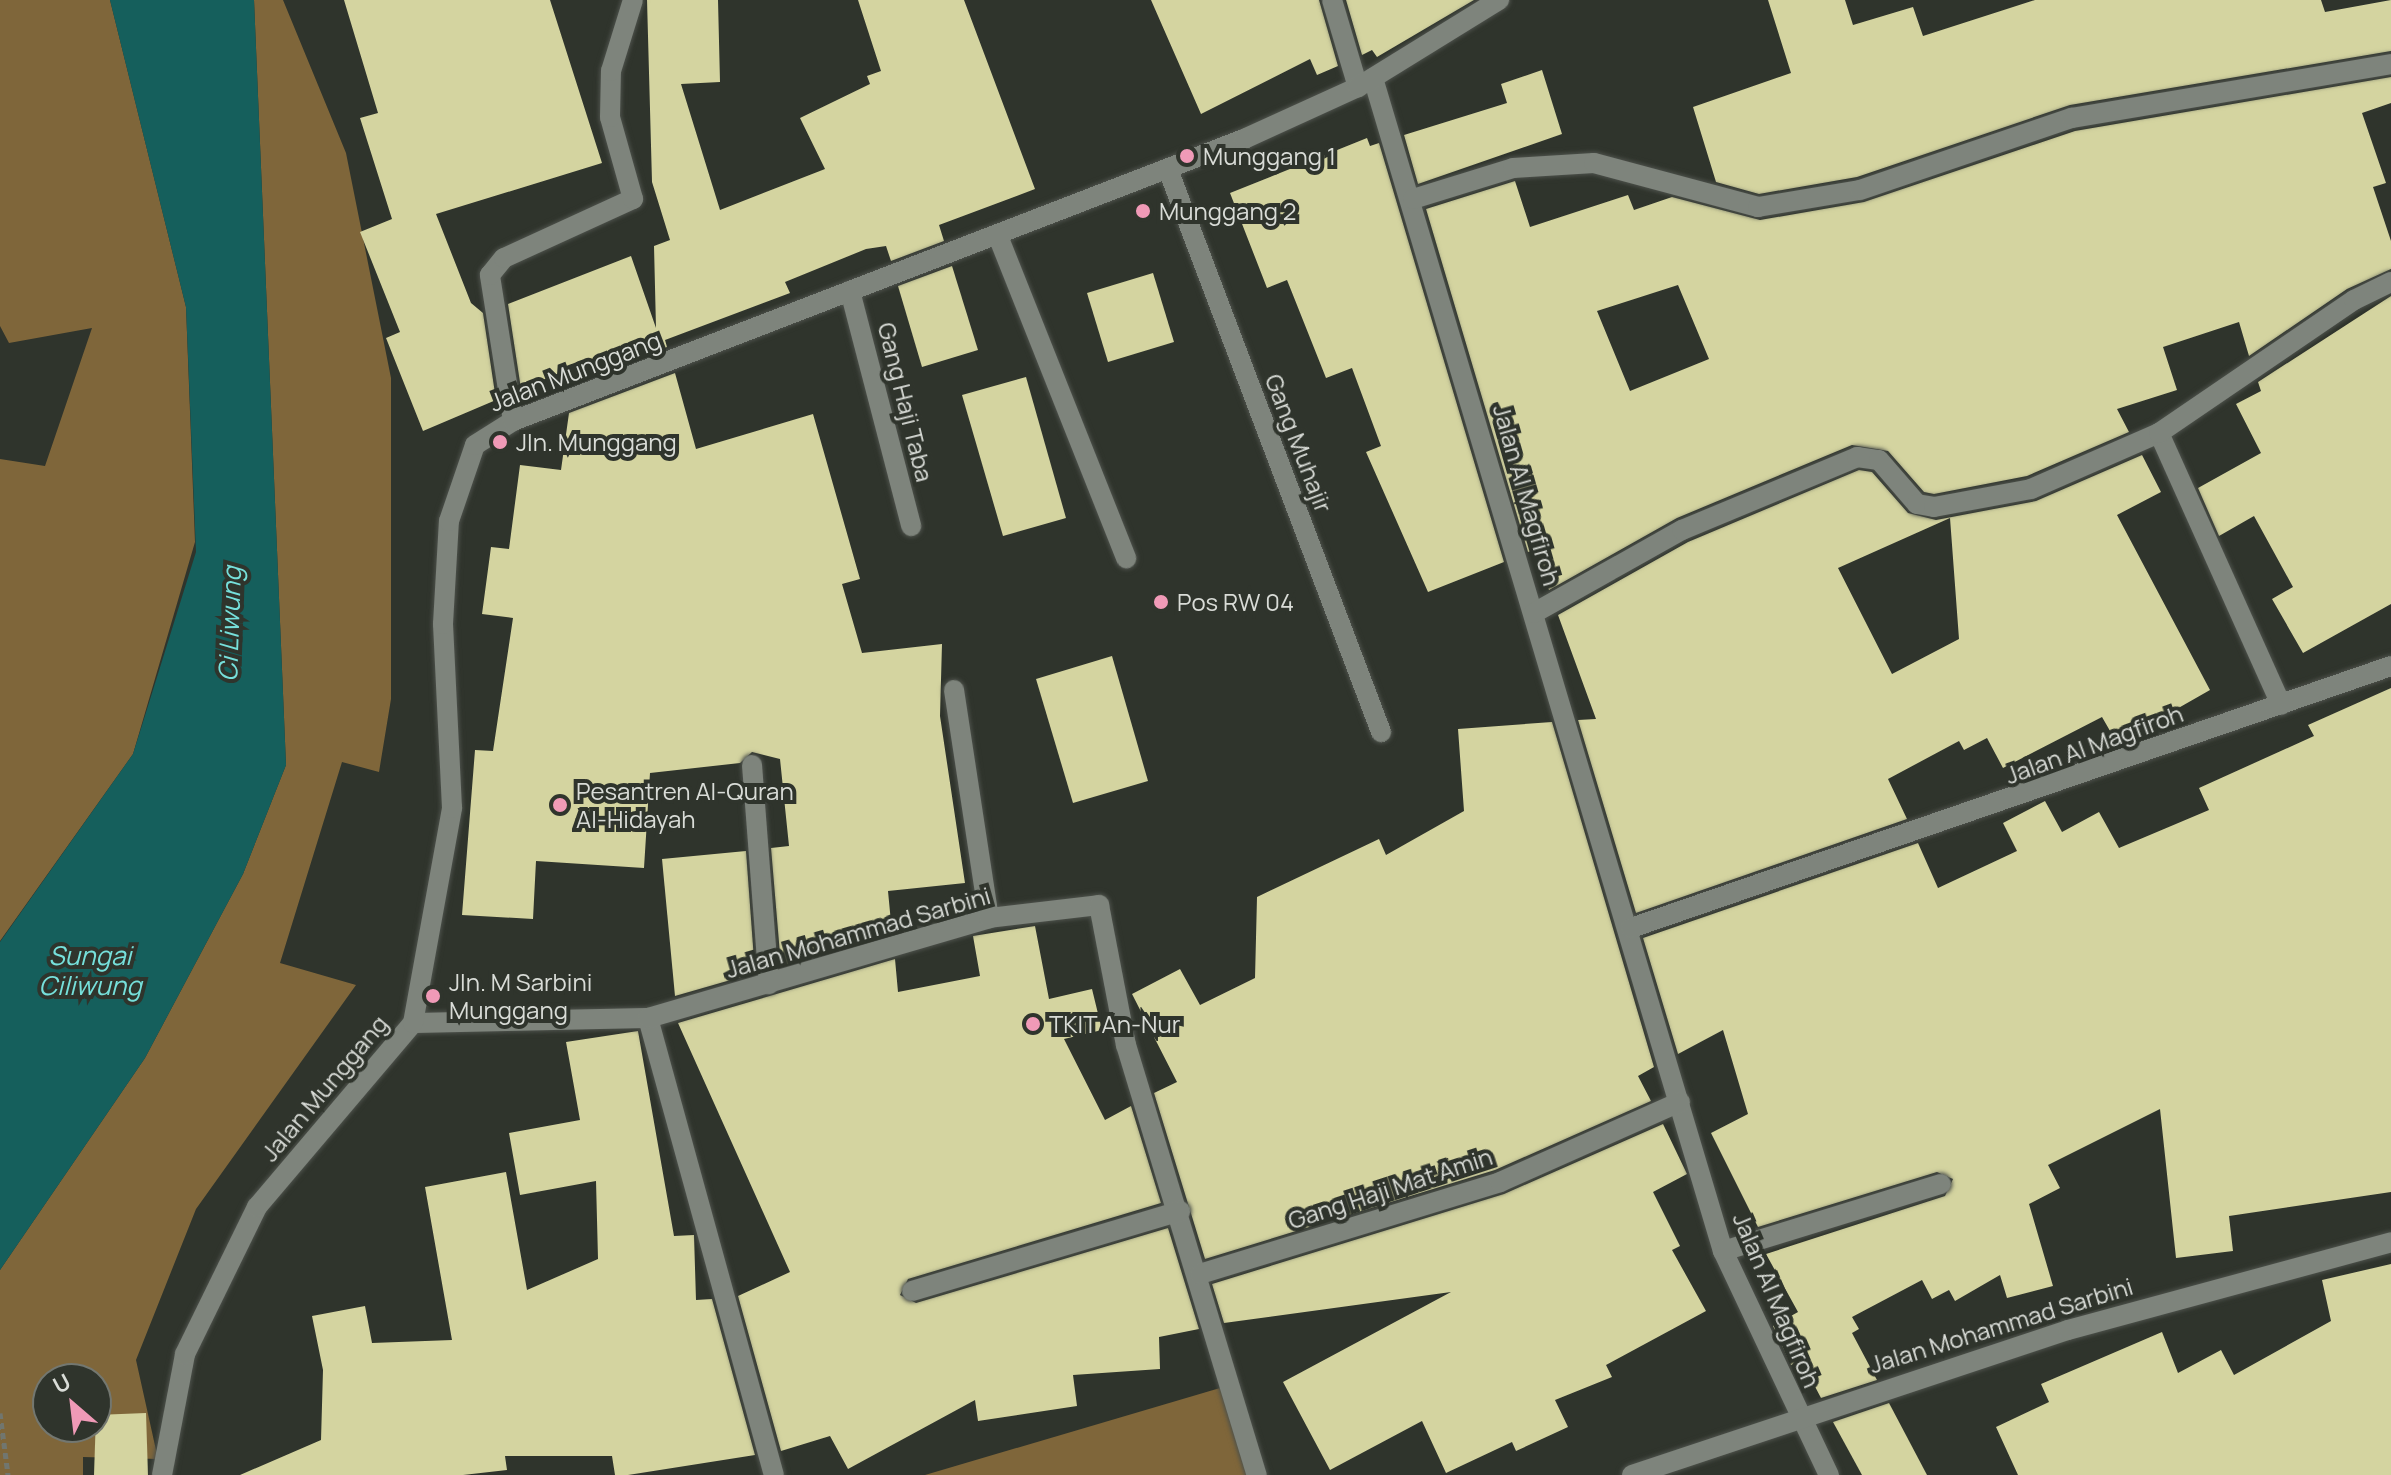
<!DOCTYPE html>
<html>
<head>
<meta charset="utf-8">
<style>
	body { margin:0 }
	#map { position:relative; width:2391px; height:1475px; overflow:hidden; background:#2f342c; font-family:Manrope,sans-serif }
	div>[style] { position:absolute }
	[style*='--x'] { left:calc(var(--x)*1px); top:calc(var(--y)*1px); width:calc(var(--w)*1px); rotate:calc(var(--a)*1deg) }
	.forest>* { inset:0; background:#7f663a }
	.water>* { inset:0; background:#155f5c }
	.building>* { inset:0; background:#d4d4a0 }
	.path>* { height:5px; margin-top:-2.5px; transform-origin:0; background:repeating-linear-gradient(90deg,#71766f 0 6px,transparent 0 10px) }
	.roads { filter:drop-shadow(0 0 2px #4d514b) drop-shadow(0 0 2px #4d514b) }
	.minor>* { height:20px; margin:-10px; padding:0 10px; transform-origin:10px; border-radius:10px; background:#7e847c }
	.dots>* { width:22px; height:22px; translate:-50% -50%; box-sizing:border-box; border:4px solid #2f342c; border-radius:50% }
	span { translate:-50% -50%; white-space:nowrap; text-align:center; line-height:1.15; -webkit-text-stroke:8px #2f342c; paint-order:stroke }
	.poi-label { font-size:24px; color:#d9dcd7 }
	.left { translate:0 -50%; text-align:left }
	.street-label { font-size:24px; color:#d9dcd7 }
	.water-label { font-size:26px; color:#76e0db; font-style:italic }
	.north { position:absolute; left:32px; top:1363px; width:80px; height:80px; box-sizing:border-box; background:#2f342c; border:2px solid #737770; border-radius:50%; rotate:332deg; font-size:22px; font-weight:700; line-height:32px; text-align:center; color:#d9dcd7 }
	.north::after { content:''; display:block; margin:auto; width:28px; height:36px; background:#f09ab7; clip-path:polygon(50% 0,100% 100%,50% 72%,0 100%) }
</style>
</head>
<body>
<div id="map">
	<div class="forest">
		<div style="clip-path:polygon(0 0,110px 0,186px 307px,195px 542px,133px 754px,0 941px,0 459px,45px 466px,92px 328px,9px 343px,0 326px)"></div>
		<div style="clip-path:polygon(evenodd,254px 0,283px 0,346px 153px,391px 378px,391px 699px,379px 772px,342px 762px,280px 963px,356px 985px,196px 1209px,136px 1360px,158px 1459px,83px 1457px,83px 1475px,0 1475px,0 1270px,145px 1058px,243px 874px,286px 765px,254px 0,48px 1379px,96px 1379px,96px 1427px,48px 1427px,48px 1379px)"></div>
		<div style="clip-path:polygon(1220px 1388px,1254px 1475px,925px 1475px)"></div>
	</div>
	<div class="water">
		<div style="clip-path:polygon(110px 0,254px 0,286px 765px,243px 874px,145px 1058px,0 1270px,0 942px,133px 754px,196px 552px,186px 307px)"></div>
	</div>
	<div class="building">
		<div style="clip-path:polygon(344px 0,550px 0,602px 163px,436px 214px,471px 303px,483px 313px,496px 400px,423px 431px,386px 338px,400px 332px,360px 232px,392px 219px,360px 118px,378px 113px)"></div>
		<div style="clip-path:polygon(647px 0,718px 0,720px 82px,681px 84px,720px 210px,825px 169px,800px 118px,870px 84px,867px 76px,881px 71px,858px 0,964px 0,1035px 189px,939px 225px,944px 241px,891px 261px,886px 246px,866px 249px,785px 282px,790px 293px,665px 340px,667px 347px,574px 384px,576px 366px,521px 389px,508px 304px,631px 256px,656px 328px,654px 246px,670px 240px,652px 182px)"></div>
		<div style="clip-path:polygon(1151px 0,1319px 0,1338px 66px,1317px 75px,1310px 59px,1201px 114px)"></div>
		<div style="clip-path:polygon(1346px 0,1474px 0,1377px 57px,1372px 50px,1362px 55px)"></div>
		<div style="clip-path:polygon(1768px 0,1845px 0,1853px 25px,1913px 7px,1923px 36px,2035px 0,2321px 0,2325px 12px,2391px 0,2391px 51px,2070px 105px,1857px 177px,1759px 194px,1716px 182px,1693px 107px,1791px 73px)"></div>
		<div style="clip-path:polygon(1542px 70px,1562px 134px,1418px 184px,1404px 135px,1507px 103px,1501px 84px)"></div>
		<div style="clip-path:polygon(evenodd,2391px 77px,2391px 103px,2362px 113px,2386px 183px,2373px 187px,2391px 241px,2391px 269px,2347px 289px,2249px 356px,2239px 322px,2163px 347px,2177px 390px,2117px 409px,2129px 432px,2027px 476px,1934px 494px,1924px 492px,1888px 451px,1852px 445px,1677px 518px,1549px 590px,1534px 550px,1528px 552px,1426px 209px,1515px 181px,1530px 227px,1628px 195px,1634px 210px,1672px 197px,1760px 220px,1864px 202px,2075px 131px,2391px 77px,1678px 285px,1709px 359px,1630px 391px,1597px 311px,1678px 285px)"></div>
		<div style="clip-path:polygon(1367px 138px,1370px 146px,1379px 143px,1504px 562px,1428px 592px,1366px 452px,1381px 446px,1352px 368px,1326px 378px,1287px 280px,1267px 288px,1230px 193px)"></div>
		<div style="clip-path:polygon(952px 266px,978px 350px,922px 367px,898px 286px)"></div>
		<div style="clip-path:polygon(1153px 273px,1174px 342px,1108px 362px,1087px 293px)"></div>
		<div style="clip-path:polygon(2391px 296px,2391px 604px,2303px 653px,2272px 599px,2293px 587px,2254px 516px,2219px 536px,2198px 488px,2261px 453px,2236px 404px,2261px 391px,2258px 382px)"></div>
		<div style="clip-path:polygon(675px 373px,696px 449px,813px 414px,860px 579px,842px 584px,862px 653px,942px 644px,940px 716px,965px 883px,888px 891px,892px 933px,781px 966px,771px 848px,789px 846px,780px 759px,752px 752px,740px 763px,650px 773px,644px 868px,536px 861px,533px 919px,462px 915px,475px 750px,493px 751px,513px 618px,482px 614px,491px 547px,509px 549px,520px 465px,561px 470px,569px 413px)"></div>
		<div style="clip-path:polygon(1026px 377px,1066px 518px,1003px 536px,962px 395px)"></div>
		<div style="clip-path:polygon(evenodd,2142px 455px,2161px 492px,2117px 515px,2210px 690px,2117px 743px,2102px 717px,2003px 768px,1987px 738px,1964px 750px,1959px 741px,1888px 779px,1907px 819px,1636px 913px,1578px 720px,1596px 719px,1558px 615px,1688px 542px,1859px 470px,1872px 472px,1908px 513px,1936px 520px,2036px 501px,2142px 455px,1950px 518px,1959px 639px,1892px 674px,1838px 568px,1950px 518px)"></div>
		<div style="clip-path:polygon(1112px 656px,1148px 781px,1073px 803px,1036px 679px)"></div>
		<div style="clip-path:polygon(2391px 688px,2391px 1192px,2229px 1216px,2233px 1251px,2176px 1258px,2160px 1109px,2048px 1165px,2060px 1188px,2029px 1204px,2053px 1286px,2007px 1298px,2000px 1275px,1955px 1301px,1949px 1290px,1932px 1299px,1922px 1280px,1852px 1317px,1859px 1329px,1852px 1333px,1877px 1380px,1821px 1398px,1801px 1360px,1791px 1365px,1773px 1326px,1798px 1312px,1766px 1254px,1945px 1196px,1953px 1179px,1937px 1172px,1758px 1227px,1711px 1133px,1748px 1114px,1723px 1030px,1678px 1054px,1643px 938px,1918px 843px,1938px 888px,2017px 851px,2003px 823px,2045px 801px,2062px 832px,2099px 812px,2119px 848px,2209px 810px,2199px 788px,2314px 736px,2308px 725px)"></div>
		<div style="clip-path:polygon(1552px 722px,1654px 1067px,1638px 1076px,1651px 1101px,1495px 1170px,1205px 1259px,1154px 1093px,1177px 1082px,1132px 994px,1180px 969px,1200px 1005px,1255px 978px,1257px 897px,1379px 839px,1386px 855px,1464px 811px,1458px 729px)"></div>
		<div style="clip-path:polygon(746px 851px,755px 973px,675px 996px,662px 859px)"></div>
		<div style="clip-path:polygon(1035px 926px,1049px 999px,1092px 989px,1102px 1030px,1064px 1039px,1105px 1120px,1131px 1106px,1161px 1203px,908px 1279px,900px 1295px,916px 1303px,1168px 1228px,1199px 1329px,1159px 1337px,1160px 1369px,1073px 1375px,1077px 1406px,978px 1421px,975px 1400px,848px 1469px,830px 1436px,781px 1451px,738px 1296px,790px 1272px,678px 1023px,895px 959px,898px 992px,980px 976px,973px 936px)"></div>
		<div style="clip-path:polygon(638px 1031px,674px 1236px,694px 1235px,696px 1300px,712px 1299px,755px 1455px,628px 1475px,615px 1475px,612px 1456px,505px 1456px,507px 1470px,463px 1475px,240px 1475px,321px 1440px,323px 1370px,312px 1316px,365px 1306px,372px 1343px,452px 1340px,425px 1187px,506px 1172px,527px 1290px,598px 1259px,596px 1181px,520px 1195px,509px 1133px,580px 1120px,566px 1042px)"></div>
		<div style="clip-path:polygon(1663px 1124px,1687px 1174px,1653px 1192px,1680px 1246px,1672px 1250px,1706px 1311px,1606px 1365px,1612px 1377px,1555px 1400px,1568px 1427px,1516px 1451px,1512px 1442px,1446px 1473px,1422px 1421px,1330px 1470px,1283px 1382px,1451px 1292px,1224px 1323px,1212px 1284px,1504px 1194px)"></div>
		<div style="clip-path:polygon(2391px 1264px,2391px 1475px,2018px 1475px,1996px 1427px,2049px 1402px,2041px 1384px,2162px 1332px,2178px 1373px,2221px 1350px,2234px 1375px,2331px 1321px,2322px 1280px)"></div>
		<div style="clip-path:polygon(1889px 1403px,1927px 1475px,1862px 1475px,1833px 1422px)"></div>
		<div style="clip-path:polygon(146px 1413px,148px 1475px,94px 1475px,96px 1415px)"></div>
	</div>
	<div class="path">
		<div style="--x:0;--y:1413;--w:63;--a:82.6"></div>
	</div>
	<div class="roads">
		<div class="minor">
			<div style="--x:1332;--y:0;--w:91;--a:73.4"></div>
			<div style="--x:1373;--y:78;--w:1224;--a:73.39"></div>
			<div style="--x:1723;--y:1251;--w:248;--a:64.7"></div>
			<div style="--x:1169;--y:172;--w:599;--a:69.26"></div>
			<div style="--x:1413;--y:199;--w:105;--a:-17.2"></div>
			<div style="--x:1513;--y:168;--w:81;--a:-3.5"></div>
			<div style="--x:1594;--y:163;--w:170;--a:15"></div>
			<div style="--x:1758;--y:207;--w:103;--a:-9.5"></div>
			<div style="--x:1860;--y:190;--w:224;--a:-18.8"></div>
			<div style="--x:2072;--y:118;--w:324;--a:-9.6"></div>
			<div style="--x:998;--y:236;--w:347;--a:68.3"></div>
			<div style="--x:850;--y:291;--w:243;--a:75.4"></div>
			<div style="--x:513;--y:421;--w:148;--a:-99"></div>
			<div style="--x:490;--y:275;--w:22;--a:-51"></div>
			<div style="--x:504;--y:258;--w:142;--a:-24.6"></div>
			<div style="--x:633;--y:199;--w:85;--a:-105.7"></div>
			<div style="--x:610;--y:117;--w:46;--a:-88.8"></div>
			<div style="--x:611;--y:71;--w:74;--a:-72.8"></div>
			<div style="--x:2159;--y:433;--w:298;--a:65.8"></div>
			<div style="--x:1534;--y:613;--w:170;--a:-29.3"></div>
			<div style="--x:1682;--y:530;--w:190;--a:-22.6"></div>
			<div style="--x:1857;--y:457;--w:22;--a:8"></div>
			<div style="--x:1879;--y:460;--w:58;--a:49.2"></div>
			<div style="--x:1917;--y:504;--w:17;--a:10"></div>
			<div style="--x:1934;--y:507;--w:99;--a:-10.5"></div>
			<div style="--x:2031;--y:489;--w:140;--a:-23.6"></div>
			<div style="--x:2159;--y:433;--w:236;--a:-34.3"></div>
			<div style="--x:2354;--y:300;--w:41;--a:-25.9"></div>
			<div style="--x:954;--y:690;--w:231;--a:81.3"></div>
			<div style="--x:752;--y:765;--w:220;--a:85.6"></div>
			<div style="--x:1631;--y:928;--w:804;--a:-19.02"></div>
			<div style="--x:648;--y:1018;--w:474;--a:74.6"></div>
			<div style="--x:413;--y:1023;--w:235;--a:-1.2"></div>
			<div style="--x:648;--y:1018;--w:355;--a:-16.3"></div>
			<div style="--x:989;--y:918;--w:111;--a:-6.7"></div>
			<div style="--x:1099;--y:905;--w:143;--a:79.1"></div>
			<div style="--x:1126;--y:1045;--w:450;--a:73.1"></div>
			<div style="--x:1723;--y:1251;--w:228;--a:-17.1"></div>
			<div style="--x:1200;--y:1274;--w:314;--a:-17"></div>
			<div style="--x:1500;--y:1182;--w:197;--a:-24"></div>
			<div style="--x:912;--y:1291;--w:280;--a:-16.6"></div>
			<div style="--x:162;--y:1475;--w:123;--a:-79.2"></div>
			<div style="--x:185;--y:1354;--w:164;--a:-63.9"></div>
			<div style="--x:257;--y:1207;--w:241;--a:-49.7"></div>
			<div style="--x:413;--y:1023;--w:219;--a:-79.7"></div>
			<div style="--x:452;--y:808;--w:184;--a:-92.8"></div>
			<div style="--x:443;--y:624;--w:103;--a:-86.7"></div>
			<div style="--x:449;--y:521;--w:80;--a:-71.1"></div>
			<div style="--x:475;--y:445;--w:45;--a:-32.3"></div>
			<div style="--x:513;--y:421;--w:784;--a:-21.1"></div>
			<div style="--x:1244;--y:139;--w:125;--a:-24.5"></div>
			<div style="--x:1358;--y:87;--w:166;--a:-31.7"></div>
			<div style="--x:1632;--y:1475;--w:459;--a:-18.4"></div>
			<div style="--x:2068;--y:1330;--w:335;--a:-15.2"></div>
		</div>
	</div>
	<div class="dots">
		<div style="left:1187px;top:156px;background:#f09ab7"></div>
		<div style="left:1143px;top:211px;background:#f09ab7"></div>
		<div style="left:500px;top:442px;background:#f09ab7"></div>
		<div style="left:1161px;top:602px;background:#f09ab7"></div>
		<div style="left:560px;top:805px;background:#f09ab7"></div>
		<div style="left:433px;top:996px;background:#f09ab7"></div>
		<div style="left:1033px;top:1024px;background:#f09ab7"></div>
	</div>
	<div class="poi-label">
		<span class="left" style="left:1203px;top:156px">Munggang 1</span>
		<span class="left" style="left:1159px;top:211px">Munggang 2</span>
		<span class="left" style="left:516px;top:442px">Jln. Munggang</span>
		<span class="left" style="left:1177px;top:602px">Pos RW 04</span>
		<span class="left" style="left:576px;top:805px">Pesantren Al-Quran<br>Al-Hidayah</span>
		<span class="left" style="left:449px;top:996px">Jln. M Sarbini<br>Munggang</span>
		<span class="left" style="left:1049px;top:1024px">TKIT An-Nur</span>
	</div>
	<div class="street-label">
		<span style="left:575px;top:371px;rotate:-21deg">Jalan Munggang</span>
		<span style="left:906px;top:402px;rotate:76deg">Gang Haji Taba</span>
		<span style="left:1299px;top:443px;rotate:69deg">Gang Muhajir</span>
		<span style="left:1527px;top:495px;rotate:74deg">Jalan Al Magfiroh</span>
		<span style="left:2094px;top:744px;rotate:-20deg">Jalan Al Magfiroh</span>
		<span style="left:858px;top:932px;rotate:-16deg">Jalan Mohammad Sarbini</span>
		<span style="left:324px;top:1088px;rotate:-50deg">Jalan Munggang</span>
		<span style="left:1390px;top:1188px;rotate:-18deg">Gang Haji Mat Amin</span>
		<span style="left:1777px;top:1300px;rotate:67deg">Jalan Al Magfiroh</span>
		<span style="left:2001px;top:1325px;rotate:-17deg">Jalan Mohammad Sarbini</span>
	</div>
	<div class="water-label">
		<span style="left:230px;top:624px;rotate:-88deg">Ci Liwung</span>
		<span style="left:90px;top:971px">Sungai<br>Ciliwung</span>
	</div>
	<div class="north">U</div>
</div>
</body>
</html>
